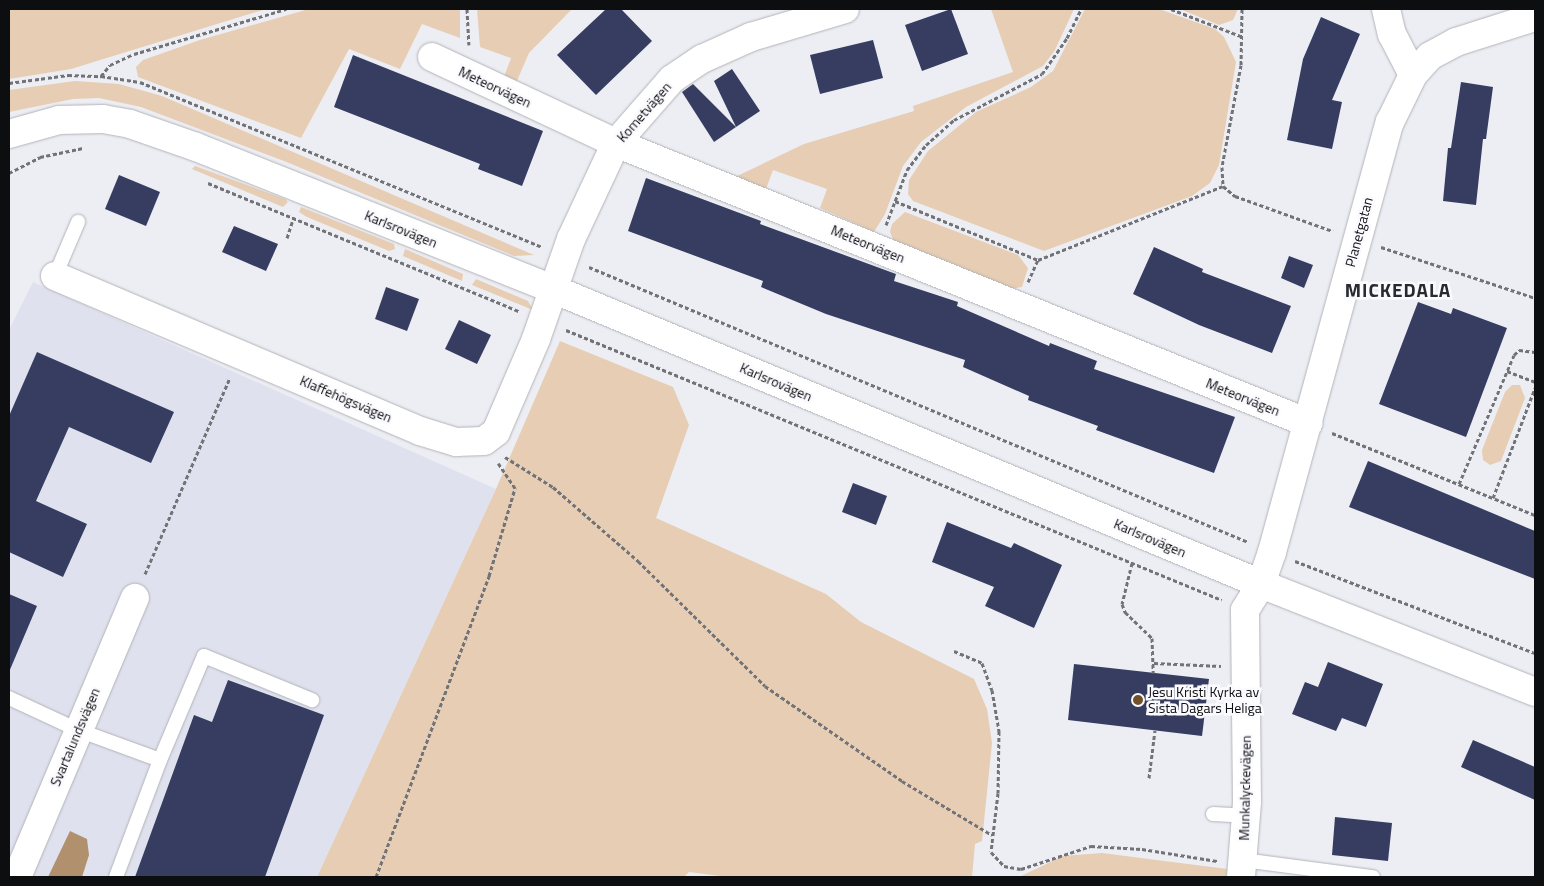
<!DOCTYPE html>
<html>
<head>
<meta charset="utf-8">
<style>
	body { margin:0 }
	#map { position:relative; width:1544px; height:886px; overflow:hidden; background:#edeef4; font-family:"Titillium Web",sans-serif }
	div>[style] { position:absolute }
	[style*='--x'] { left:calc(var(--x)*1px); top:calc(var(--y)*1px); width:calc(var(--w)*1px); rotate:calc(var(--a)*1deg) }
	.built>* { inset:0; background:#dfe2ee }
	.green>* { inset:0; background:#e6cdb3 }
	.water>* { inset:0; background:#b1916d }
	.building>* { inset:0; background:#363d61 }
	.path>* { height:3px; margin-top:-1.5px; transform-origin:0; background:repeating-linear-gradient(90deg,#727377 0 4px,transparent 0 6.5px) }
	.roads { filter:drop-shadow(0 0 1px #b1b3b8) drop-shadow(0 0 1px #b1b3b8) }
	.service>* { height:14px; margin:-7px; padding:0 7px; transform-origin:7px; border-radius:7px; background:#fff }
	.minor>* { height:28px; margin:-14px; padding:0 14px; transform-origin:14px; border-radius:14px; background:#fff }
	.tertiary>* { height:28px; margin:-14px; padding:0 14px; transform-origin:14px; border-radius:14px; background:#fff }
	.dots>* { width:14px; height:14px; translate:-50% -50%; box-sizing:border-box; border:2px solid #fbfbff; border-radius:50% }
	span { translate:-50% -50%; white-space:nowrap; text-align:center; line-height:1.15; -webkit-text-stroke:5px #fbfbff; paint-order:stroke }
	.street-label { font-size:14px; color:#0d0e10 }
	.poi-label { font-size:14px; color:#0d0e10 }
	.left { translate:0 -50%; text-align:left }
	.district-label { font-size:19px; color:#2a2b2f; font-weight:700; letter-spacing:1px }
	.frame { position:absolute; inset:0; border:10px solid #0d0e10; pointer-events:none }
</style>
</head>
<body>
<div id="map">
	<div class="built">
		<div style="clip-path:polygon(33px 282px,496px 489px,317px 877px,9px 877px,9px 330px)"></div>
	</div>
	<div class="green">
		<div style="clip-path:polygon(9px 9px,266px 9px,71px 69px,9px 79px)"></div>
		<div style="clip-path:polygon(309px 9px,460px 9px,460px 38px,422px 24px,400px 69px,349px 49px,301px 138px,138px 77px,136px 67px,143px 60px,200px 40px)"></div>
		<div style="clip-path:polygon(477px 9px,572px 9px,529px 53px,516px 83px,504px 77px,511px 58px,480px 47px)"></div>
		<div style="clip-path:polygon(991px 9px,1074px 9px,1055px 50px,1043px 66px,966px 107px,921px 142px,903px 166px,885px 214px,874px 232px,820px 208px,827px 189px,773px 170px,766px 189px,733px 178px,804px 144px,914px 111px,913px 106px,1013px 72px)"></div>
		<div style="clip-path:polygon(1085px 9px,1159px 9px,1215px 29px,1224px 37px,1236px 62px,1219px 165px,1210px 183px,1192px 196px,1044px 251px,913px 201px,908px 194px,909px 180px,928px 151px,976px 112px,1031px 87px,1053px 71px)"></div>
		<div style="clip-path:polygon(1180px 9px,1238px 9px,1233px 20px,1219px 25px)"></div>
		<div style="clip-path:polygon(75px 81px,119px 84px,162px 96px,534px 255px,514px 256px,284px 161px,141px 107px,99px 98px,73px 99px,9px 112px,9px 90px)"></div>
		<div style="clip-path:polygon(195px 166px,285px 199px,288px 202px,283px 207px,192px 169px)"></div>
		<div style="clip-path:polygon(301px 207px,394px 244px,395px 249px,389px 251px,307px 217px,299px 212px)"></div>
		<div style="clip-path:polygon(905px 212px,1018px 255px,1028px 268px,1022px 287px,1010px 289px,894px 241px,890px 232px,892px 224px)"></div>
		<div style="clip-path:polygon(405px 249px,463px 274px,462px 281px,403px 256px)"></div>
		<div style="clip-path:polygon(476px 279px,528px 301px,533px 310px,472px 285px)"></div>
		<div style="clip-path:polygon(560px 341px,673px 387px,689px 425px,656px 518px,826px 594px,861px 622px,974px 679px,987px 709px,992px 743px,982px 841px,975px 844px,972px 877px,728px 877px,689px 872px,684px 877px,317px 877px,496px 489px)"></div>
		<div style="clip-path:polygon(1512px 385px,1520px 385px,1525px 398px,1501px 461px,1490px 465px,1483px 460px,1482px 450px,1505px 392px)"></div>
		<div style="clip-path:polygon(1102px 853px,1227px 869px,1226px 877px,1019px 877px,1063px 856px)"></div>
	</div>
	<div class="water">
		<div style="clip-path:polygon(70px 831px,87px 839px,89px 855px,82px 877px,48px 877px)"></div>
	</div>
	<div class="building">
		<div style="clip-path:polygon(606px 9px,621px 9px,652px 41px,596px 95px,557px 55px)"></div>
		<div style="clip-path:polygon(951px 9px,968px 54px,922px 71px,905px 25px)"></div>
		<div style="clip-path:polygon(1321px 17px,1360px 34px,1332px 100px,1342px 102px,1332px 149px,1287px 140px,1303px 59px)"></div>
		<div style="clip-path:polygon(873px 40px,883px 78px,820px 94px,810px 55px)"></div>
		<div style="clip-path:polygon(353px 55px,543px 131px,522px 186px,478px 169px,480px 164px,334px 107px)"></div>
		<div style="clip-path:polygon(732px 69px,760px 111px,736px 127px,714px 81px)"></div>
		<div style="clip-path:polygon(1461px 82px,1493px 87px,1486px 139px,1483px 139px,1476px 205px,1443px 201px,1448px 148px,1451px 148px)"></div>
		<div style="clip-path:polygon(693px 84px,736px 127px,714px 142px,682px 92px)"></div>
		<div style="clip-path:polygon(119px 175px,160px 192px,146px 226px,105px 209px)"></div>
		<div style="clip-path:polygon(646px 178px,761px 221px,760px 224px,896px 274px,894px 281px,958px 302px,957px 306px,1049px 346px,1050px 343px,1097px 361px,1094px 369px,1235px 417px,1214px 473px,1096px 430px,1098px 426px,1028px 400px,1029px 396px,963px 367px,965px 360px,826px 314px,761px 287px,763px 281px,628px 231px)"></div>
		<div style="clip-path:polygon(234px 226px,278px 244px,266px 271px,222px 252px)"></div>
		<div style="clip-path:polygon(1154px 247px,1203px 269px,1202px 272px,1291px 306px,1272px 353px,1199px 325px,1133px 294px)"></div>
		<div style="clip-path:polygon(1289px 256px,1313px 265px,1304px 288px,1281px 278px)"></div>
		<div style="clip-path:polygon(386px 287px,419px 299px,407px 331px,375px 319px)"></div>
		<div style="clip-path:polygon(1418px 302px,1451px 314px,1453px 308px,1507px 328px,1466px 437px,1379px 404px)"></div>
		<div style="clip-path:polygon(459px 320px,491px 335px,477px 364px,445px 349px)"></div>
		<div style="clip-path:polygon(37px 352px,174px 412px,151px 463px,69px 427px,36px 501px,87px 524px,63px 577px,9px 552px,9px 416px)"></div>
		<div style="clip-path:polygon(1368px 461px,1535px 531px,1535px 579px,1349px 507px)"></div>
		<div style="clip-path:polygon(853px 483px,887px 496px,876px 525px,842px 512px)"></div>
		<div style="clip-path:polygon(947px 522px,1011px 548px,1014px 543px,1062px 565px,1034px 628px,985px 606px,994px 587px,932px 562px)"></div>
		<div style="clip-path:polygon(9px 594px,37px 606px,9px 672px)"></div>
		<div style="clip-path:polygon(1328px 662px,1383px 684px,1366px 727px,1342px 718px,1336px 731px,1292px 714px,1305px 682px,1318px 687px)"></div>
		<div style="clip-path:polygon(1074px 664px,1209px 679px,1202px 736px,1068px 720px)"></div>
		<div style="clip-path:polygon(228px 680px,324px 715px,265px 877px,135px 877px,194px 715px,212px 722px)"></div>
		<div style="clip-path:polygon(1473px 740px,1535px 767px,1535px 800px,1461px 767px)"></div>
		<div style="clip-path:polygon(1335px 817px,1392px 823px,1388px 861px,1332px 855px)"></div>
	</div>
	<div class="path">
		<div style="--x:467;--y:9;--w:36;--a:87"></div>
		<div style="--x:1171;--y:9;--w:77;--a:21.3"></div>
		<div style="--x:1242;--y:9;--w:56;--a:91"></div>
		<div style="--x:1241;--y:65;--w:104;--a:100.6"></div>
		<div style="--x:1222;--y:167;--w:19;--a:87"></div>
		<div style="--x:1223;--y:186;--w:16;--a:40"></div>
		<div style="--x:1235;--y:196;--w:104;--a:19.7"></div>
		<div style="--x:101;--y:76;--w:14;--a:-51"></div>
		<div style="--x:110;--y:65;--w:26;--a:-25"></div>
		<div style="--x:134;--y:54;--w:159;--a:-16.5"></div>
		<div style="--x:9;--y:83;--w:60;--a:-7.7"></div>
		<div style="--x:68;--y:75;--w:33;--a:2"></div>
		<div style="--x:101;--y:76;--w:39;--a:9"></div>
		<div style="--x:140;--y:82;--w:435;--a:22.3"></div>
		<div style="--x:9;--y:173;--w:35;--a:-27"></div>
		<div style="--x:40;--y:157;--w:44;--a:-11.8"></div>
		<div style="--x:208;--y:183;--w:336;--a:22.4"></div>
		<div style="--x:895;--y:201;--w:155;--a:22.4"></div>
		<div style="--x:1038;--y:260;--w:199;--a:-21.8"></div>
		<div style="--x:886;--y:225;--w:59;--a:-69.1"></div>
		<div style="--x:907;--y:170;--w:31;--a:-53"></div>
		<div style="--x:926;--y:145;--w:38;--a:-42"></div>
		<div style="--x:954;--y:120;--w:99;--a:-27.6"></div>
		<div style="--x:1042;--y:74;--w:44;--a:-55.2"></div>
		<div style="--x:1067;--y:38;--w:32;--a:-64"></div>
		<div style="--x:287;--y:238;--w:22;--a:-72"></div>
		<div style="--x:1381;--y:247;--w:162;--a:18.3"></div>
		<div style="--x:589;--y:267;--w:714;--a:22.65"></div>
		<div style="--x:1028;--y:282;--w:24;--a:-66"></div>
		<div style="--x:566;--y:330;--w:709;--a:22.37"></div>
		<div style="--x:1507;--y:371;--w:30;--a:21"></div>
		<div style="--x:1332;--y:433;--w:219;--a:22"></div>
		<div style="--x:505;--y:457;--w:57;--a:32"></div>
		<div style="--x:553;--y:487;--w:113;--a:41"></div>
		<div style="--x:638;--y:561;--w:178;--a:44.5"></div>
		<div style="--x:765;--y:686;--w:167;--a:34.7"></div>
		<div style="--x:902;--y:781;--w:105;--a:31"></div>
		<div style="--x:1459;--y:484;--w:140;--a:-66.9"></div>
		<div style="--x:1514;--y:355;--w:7;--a:-45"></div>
		<div style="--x:1519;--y:350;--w:16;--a:7"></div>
		<div style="--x:1493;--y:498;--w:118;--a:-69.1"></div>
		<div style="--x:1295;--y:561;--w:257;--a:21"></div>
		<div style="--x:1132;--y:563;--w:42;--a:103.7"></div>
		<div style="--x:1122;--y:604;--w:9;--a:69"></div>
		<div style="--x:1125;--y:612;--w:37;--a:44"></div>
		<div style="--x:1152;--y:638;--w:35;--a:88"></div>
		<div style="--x:145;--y:574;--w:214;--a:-66.6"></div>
		<div style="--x:954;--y:651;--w:30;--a:23"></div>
		<div style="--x:982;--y:663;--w:29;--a:70"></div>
		<div style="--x:992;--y:690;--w:42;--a:80.3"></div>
		<div style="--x:999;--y:731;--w:62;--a:90.9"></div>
		<div style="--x:998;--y:793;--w:59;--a:96.8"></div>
		<div style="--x:991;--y:852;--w:19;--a:47"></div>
		<div style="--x:1004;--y:866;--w:17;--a:10"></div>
		<div style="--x:1021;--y:869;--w:74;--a:-18.2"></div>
		<div style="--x:1091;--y:846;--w:51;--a:3.4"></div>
		<div style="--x:1142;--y:849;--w:76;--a:9.1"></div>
		<div style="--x:1154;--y:663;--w:67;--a:2.6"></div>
		<div style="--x:1149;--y:778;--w:48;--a:-82.9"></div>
		<div style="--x:376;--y:877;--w:322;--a:-69.4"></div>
		<div style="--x:489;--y:576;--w:92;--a:-73.5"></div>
		<div style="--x:515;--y:488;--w:30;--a:-124"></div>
	</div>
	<div class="roads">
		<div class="service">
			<div style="--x:55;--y:276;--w:59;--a:-66.9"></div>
			<div style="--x:9;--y:698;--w:76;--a:24.9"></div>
			<div style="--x:78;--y:730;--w:87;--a:20.1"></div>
			<div style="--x:160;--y:760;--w:113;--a:-67.1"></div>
			<div style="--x:204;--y:656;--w:117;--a:22.2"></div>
			<div style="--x:1213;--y:814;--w:33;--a:3"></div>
			<div style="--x:1243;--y:860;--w:131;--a:7.5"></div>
			<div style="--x:116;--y:877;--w:125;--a:-69.4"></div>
		</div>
		<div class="minor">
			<div style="--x:1386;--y:9;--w:26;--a:77"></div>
			<div style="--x:1392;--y:34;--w:46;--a:62.9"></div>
			<div style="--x:432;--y:57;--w:203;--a:25.1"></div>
			<div style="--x:616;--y:143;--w:747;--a:22.03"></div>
			<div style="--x:55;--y:276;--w:397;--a:23"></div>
			<div style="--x:420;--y:431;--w:38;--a:17"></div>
			<div style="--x:456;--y:442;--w:28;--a:-2"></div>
			<div style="--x:484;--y:441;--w:15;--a:-37"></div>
			<div style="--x:496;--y:432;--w:101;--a:-66.7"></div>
			<div style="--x:536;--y:339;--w:106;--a:-70.7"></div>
			<div style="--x:571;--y:239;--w:106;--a:-64.9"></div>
			<div style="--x:616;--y:143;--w:85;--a:-48.8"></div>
			<div style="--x:672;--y:79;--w:36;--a:-34"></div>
			<div style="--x:702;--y:59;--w:54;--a:-24.2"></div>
			<div style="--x:751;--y:37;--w:98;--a:-16.6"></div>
			<div style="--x:17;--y:877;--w:303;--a:-67.1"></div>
			<div style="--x:1241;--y:877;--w:75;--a:-85.4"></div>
			<div style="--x:1247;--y:802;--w:192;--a:-90.6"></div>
			<div style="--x:1245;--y:610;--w:31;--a:-58"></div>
			<div style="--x:1261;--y:584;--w:34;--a:-71"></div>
			<div style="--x:1272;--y:552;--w:446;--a:-74.7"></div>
			<div style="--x:1390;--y:122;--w:52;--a:-63.9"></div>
			<div style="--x:1413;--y:75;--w:25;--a:-48"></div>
			<div style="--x:1430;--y:56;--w:30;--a:-28"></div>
			<div style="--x:1456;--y:42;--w:83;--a:-17.6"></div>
		</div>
		<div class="tertiary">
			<div style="--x:9;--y:134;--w:52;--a:-15.6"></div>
			<div style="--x:59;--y:120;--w:44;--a:-1.3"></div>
			<div style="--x:103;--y:119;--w:27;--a:10"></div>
			<div style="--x:130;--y:124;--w:70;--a:19.2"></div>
			<div style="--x:196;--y:147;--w:384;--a:21.7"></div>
			<div style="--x:553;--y:289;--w:767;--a:22.62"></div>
			<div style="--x:1261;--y:584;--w:295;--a:21.5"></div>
		</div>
	</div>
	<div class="dots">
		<div style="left:1138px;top:700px;background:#725028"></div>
	</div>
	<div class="street-label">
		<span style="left:495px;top:87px;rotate:25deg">Meteorvägen</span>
		<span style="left:644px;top:112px;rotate:-49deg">Kometvägen</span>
		<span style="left:401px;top:229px;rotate:22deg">Karlsrovägen</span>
		<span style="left:1359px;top:232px;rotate:-75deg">Planetgatan</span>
		<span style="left:868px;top:244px;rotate:22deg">Meteorvägen</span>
		<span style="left:776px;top:382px;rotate:23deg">Karlsrovägen</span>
		<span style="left:1243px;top:397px;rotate:22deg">Meteorvägen</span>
		<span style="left:346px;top:399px;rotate:23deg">Klaffehögsvägen</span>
		<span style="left:1150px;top:538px;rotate:23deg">Karlsrovägen</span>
		<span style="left:75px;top:737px;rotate:-67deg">Svartalundsvägen</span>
		<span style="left:1245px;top:788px;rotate:-89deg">Munkalyckevägen</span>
	</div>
	<div class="poi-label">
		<span class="left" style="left:1148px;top:700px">Jesu Kristi Kyrka av<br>Sista Dagars Heliga</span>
	</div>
	<div class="district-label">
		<span style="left:1398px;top:290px">MICKEDALA</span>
	</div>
	<div class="frame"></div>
</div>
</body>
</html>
